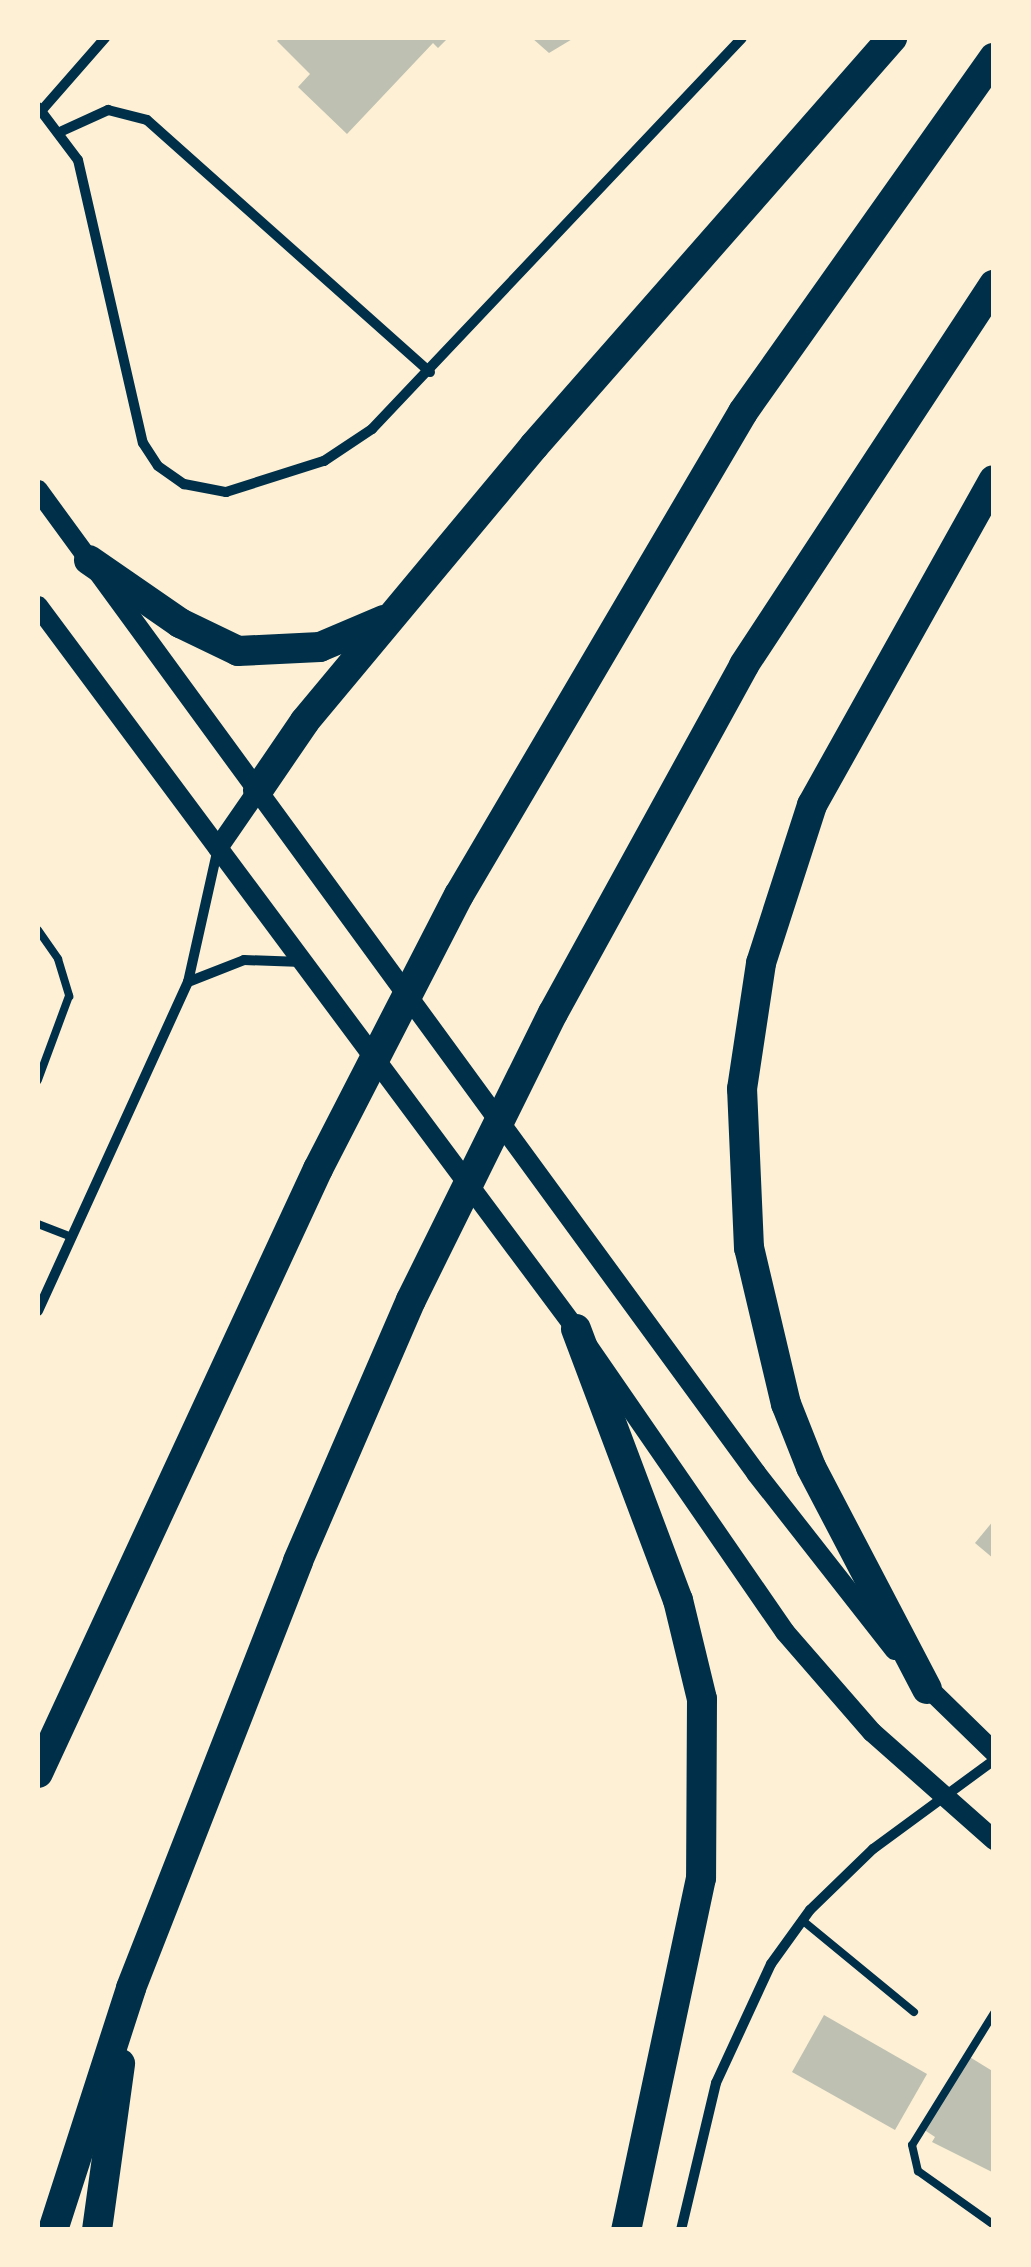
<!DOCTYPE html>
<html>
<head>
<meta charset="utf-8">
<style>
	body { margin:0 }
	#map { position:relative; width:1031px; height:2267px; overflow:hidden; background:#fdf0d5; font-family:"DM Sans",sans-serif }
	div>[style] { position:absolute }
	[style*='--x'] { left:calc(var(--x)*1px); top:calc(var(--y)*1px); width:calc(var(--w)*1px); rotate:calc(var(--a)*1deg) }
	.building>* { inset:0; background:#bec0b2 }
	.service>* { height:8px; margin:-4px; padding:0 4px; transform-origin:4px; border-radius:4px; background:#003049 }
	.minor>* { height:10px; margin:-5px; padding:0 5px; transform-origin:5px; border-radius:5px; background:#003049 }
	.secondary>* { height:20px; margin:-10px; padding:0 10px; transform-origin:10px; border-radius:10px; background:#003049 }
	.motorway>* { height:30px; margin:-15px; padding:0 15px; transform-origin:15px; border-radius:15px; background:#003049 }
	span { translate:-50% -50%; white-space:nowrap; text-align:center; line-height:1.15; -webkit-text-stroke:8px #fdf0d5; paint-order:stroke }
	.frame { position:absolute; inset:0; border:40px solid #fdf0d5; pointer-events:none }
</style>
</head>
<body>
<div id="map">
	<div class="building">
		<div style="clip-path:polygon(280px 38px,448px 38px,438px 48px,433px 43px,347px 134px,298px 87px,310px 74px,277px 41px)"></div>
		<div style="clip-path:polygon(532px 38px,574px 38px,549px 53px)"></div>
		<div style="clip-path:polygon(994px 1520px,994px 1559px,975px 1543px)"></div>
		<div style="clip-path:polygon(824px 2015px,927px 2074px,895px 2130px,792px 2072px)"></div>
		<div style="clip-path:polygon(968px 2056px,994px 2072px,994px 2173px,932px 2142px,935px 2137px,923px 2129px)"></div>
	</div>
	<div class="service">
		<div style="--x:38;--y:930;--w:35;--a:55"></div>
		<div style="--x:58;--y:959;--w:39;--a:73"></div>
		<div style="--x:69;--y:996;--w:90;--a:110.3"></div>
		<div style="--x:38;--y:1224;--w:36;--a:21"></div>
		<div style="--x:802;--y:1920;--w:145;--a:39.4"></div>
		<div style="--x:994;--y:2013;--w:155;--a:121.8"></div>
		<div style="--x:912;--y:2145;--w:27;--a:77"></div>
		<div style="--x:918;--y:2171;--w:93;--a:35.4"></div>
	</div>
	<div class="minor">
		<div style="--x:38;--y:107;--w:66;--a:53"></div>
		<div style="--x:78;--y:160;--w:290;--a:77.1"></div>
		<div style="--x:143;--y:443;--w:27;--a:57"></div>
		<div style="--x:158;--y:466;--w:32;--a:35"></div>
		<div style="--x:184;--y:484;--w:43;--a:10.8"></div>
		<div style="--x:226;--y:492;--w:103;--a:-17.6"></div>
		<div style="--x:324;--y:461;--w:58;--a:-33.7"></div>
		<div style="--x:372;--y:429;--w:538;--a:-46.58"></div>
		<div style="--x:42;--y:110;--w:96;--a:-48.8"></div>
		<div style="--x:62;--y:131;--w:51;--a:-24.5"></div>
		<div style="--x:108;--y:110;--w:40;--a:14.4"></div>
		<div style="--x:147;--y:120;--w:379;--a:41.7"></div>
		<div style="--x:188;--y:982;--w:60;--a:-21.4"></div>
		<div style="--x:244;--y:960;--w:58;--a:2"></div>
		<div style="--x:38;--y:1311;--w:362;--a:-65.5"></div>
		<div style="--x:188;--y:982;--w:137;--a:-77.4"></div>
		<div style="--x:681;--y:2230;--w:151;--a:-76.6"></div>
		<div style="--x:716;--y:2083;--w:131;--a:-65.2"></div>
		<div style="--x:771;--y:1964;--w:67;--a:-54.2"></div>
		<div style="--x:810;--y:1910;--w:88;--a:-44.1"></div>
		<div style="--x:873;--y:1849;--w:150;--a:-36.3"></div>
	</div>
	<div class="secondary">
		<div style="--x:38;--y:490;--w:1217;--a:53.85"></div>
		<div style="--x:756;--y:1473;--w:225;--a:51.9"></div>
		<div style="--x:38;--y:606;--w:901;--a:53.35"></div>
		<div style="--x:576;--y:1329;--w:368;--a:55.4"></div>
		<div style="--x:785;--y:1632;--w:133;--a:49"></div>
		<div style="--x:872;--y:1732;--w:163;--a:41.5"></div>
		<div style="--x:218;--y:848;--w:70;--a:-55.4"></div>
		<div style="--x:920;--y:1680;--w:103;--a:44.2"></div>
	</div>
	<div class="motorway">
		<div style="--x:89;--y:560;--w:111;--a:34.7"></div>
		<div style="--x:180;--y:623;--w:64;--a:25.8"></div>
		<div style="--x:238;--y:651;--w:82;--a:-2.8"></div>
		<div style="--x:320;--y:647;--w:69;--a:-22.9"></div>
		<div style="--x:258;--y:790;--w:83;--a:-55.7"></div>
		<div style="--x:305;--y:721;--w:358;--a:-50.2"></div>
		<div style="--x:534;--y:446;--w:543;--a:-48.73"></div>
		<div style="--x:576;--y:1329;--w:290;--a:69.4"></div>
		<div style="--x:678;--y:1600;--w:102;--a:76.4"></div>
		<div style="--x:702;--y:1699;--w:179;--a:90.3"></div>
		<div style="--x:701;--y:1878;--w:360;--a:102"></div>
		<div style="--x:927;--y:1689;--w:250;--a:-117.6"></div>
		<div style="--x:811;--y:1467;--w:68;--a:-111.6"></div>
		<div style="--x:786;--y:1404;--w:160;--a:-103.3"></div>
		<div style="--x:749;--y:1248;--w:159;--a:-92.5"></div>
		<div style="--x:742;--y:1089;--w:127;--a:-81.4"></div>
		<div style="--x:761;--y:963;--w:166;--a:-72.1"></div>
		<div style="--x:812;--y:805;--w:372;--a:-60.8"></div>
		<div style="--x:38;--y:1773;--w:666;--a:-65.13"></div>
		<div style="--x:318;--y:1169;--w:308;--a:-62.8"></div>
		<div style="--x:459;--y:895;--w:560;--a:-59.54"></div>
		<div style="--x:743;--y:412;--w:434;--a:-54.7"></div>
		<div style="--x:53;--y:2230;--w:254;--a:-72.1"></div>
		<div style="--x:131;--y:1988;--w:458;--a:-68.6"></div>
		<div style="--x:298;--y:1561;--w:284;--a:-66.6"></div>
		<div style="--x:411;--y:1300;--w:320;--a:-63.7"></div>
		<div style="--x:553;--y:1013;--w:397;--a:-61.2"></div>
		<div style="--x:744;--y:665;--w:455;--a:-56.7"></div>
		<div style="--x:97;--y:2230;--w:168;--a:-82.1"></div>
	</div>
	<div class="frame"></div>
</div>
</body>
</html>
